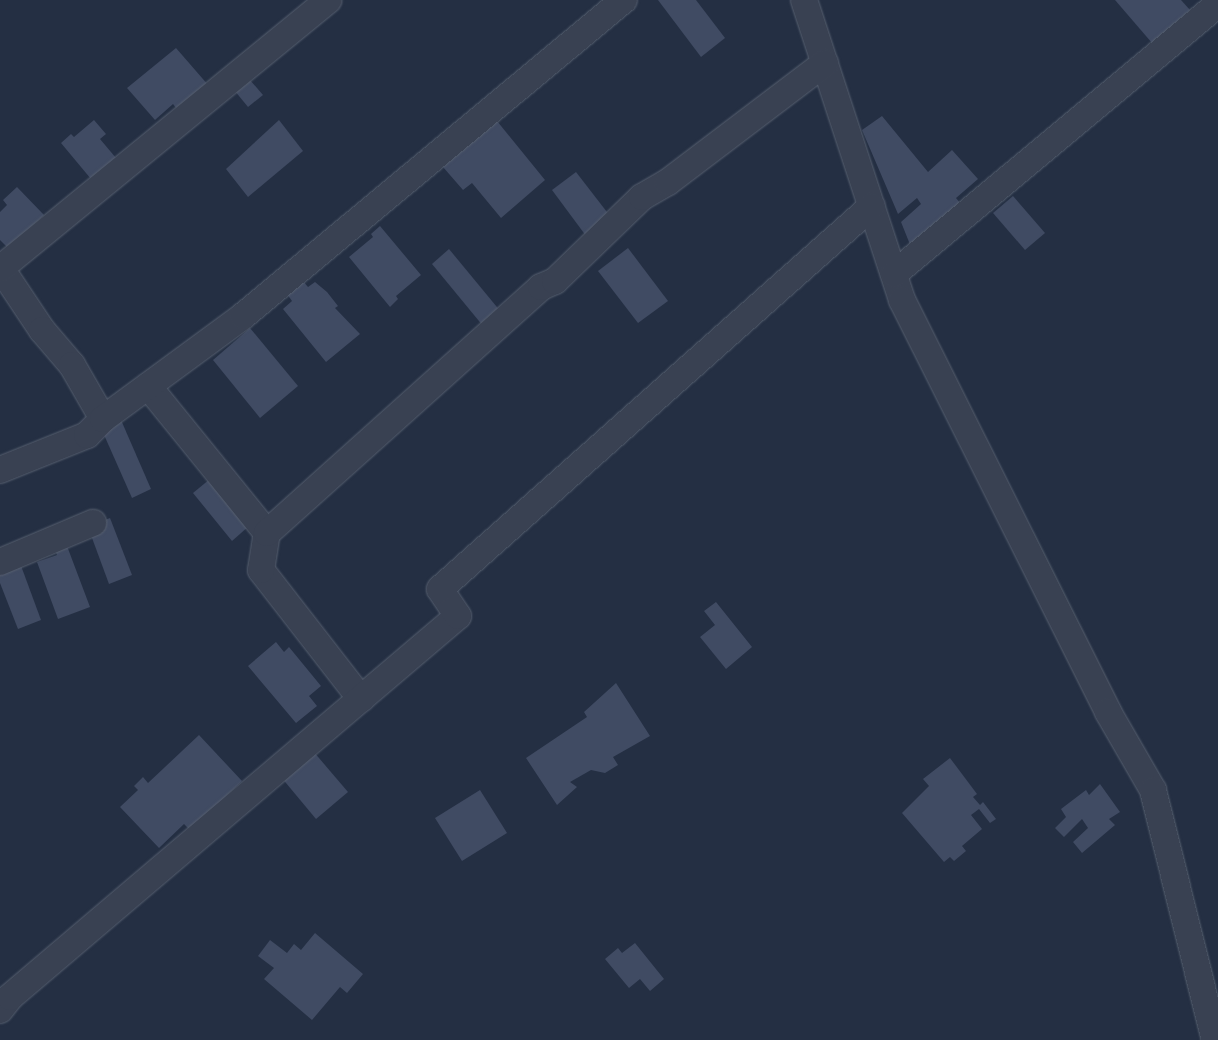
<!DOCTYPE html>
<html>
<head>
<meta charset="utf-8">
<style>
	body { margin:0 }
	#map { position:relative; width:1218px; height:1040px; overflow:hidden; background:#242f43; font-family:Lato,sans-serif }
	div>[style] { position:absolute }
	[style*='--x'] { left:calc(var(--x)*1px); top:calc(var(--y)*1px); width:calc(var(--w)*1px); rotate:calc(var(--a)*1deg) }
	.building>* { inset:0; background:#404b63 }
	.roads { filter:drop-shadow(0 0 1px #565f6f) drop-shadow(0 0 1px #565f6f) }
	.minor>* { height:26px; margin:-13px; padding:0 13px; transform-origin:13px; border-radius:13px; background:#394152 }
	span { translate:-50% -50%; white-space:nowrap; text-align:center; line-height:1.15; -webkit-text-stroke:5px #1d2637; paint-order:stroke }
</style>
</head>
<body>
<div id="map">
	<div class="building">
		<div style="clip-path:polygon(658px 0,696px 0,725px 38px,701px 57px)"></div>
		<div style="clip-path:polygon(1115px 0,1181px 0,1190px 10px,1152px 43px)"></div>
		<div style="clip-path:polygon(176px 48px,209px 86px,176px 108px,173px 104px,155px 120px,127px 88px)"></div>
		<div style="clip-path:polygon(244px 73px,263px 95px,248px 107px,230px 85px)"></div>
		<div style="clip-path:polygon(882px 116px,928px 172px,952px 150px,978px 179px,956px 198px,960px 203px,911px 247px,901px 222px,921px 204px,917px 198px,898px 214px,862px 130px)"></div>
		<div style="clip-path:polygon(94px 120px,106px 134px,100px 139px,116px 158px,91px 179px,61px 143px,71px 134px,74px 137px)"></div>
		<div style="clip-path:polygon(279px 120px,303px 151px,248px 197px,226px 169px)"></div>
		<div style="clip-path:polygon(497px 121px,545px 180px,501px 218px,472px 183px,463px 190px,443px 167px)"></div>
		<div style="clip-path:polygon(576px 172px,617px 225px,592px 244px,552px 190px)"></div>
		<div style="clip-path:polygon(17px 187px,44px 215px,8px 248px,0 240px,0 212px,7px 205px,3px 200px)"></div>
		<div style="clip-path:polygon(1013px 196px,1045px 233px,1025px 250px,993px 213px)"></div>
		<div style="clip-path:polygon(380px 226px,421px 275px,396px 296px,398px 299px,390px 307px,349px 257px,373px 237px,371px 234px)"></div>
		<div style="clip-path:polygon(628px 248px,668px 301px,638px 323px,598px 271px)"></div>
		<div style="clip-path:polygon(449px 249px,506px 318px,488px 332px,432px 264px)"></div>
		<div style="clip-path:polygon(303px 281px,308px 287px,315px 282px,327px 292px,338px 306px,335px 308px,360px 334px,326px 362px,283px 309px,292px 301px,287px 294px)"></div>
		<div style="clip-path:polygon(250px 328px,298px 386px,260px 418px,213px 360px)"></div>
		<div style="clip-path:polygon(121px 420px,151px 489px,132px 498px,101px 428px)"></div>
		<div style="clip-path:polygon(210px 479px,249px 526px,232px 541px,193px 493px)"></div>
		<div style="clip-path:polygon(110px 518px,132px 575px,109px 584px,88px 527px)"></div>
		<div style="clip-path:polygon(67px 546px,90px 607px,58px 619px,37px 562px,57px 555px,55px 550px)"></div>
		<div style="clip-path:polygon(20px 563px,41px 620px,18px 629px,0 583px,0 571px)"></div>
		<div style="clip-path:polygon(716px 602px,752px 647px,726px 669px,700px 637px,715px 625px,704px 611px)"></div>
		<div style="clip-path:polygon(276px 642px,284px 652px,289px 647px,321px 686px,309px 696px,317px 706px,296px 723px,248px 666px)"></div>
		<div style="clip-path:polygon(616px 683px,650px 736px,613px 757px,618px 765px,605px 773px,591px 770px,570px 782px,577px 787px,557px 805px,526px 758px,587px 717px,584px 712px)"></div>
		<div style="clip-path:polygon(199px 735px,242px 781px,190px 830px,184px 824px,159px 848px,120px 807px,138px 790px,134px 786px,143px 777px,148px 783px)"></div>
		<div style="clip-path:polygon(313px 751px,348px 792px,316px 819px,281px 777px)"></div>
		<div style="clip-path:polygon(950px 758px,977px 794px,973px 797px,980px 805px,983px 802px,996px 819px,990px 823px,979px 809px,971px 815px,982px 829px,962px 846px,966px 851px,954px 861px,950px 857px,944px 862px,902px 813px,929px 786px,923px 779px)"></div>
		<div style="clip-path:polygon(1100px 784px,1120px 812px,1109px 819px,1115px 825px,1082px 853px,1073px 842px,1088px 828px,1082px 819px,1064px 837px,1055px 828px,1066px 817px,1061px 809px,1086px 790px,1089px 795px)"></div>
		<div style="clip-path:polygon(480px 790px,507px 833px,462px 861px,435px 818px)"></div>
		<div style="clip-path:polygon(315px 933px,363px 974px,347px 993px,340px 987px,312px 1020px,264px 979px,274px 968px,258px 956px,270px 940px,287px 953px,294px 944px,301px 950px)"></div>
		<div style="clip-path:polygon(635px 943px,664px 979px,650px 991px,640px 979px,629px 988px,605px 959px,618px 948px,622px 953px)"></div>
	</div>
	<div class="roads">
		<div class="minor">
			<div style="--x:804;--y:0;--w:316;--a:71.9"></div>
			<div style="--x:902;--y:300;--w:461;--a:63.4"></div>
			<div style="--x:1108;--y:712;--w:90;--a:60"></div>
			<div style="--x:1153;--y:790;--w:258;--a:76.1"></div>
			<div style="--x:0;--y:267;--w:76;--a:56.3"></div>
			<div style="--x:42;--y:330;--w:46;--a:49.4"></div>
			<div style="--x:72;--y:365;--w:62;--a:60.1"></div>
			<div style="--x:1;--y:268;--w:423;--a:-39.3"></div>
			<div style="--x:894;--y:274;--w:422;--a:-39.8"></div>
			<div style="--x:148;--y:386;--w:189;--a:51"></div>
			<div style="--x:0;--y:470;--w:94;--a:-21.9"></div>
			<div style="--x:87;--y:435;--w:23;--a:-45"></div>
			<div style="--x:103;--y:419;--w:174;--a:-36.3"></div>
			<div style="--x:243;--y:316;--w:495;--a:-39.7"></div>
			<div style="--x:0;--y:562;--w:101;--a:-22.8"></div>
			<div style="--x:361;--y:699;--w:163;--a:-127.8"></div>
			<div style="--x:261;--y:570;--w:37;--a:-81"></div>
			<div style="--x:267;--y:533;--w:368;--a:-41.9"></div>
			<div style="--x:541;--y:287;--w:15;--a:-23"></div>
			<div style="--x:555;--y:281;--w:121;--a:-44"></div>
			<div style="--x:642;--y:197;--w:30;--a:-30"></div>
			<div style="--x:668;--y:182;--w:197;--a:-37.2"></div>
			<div style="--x:0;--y:1010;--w:16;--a:-52"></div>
			<div style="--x:10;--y:997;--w:588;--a:-40.38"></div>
			<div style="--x:458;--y:616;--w:32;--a:-124"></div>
			<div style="--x:440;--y:589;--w:577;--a:-41.56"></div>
		</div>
	</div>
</div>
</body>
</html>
